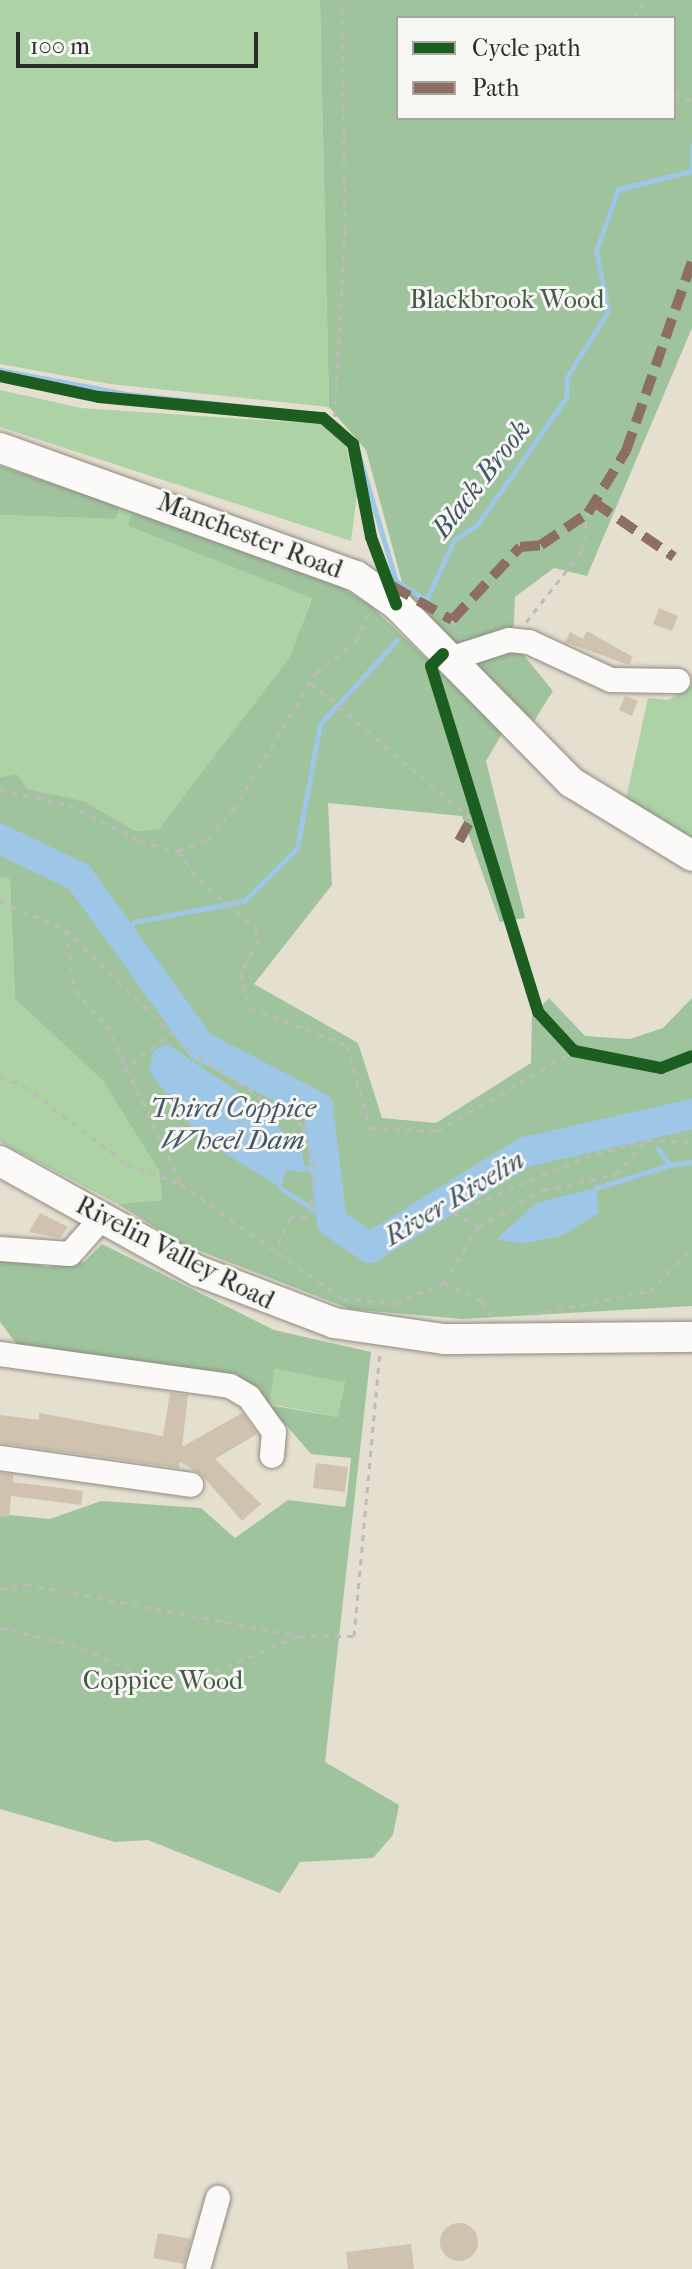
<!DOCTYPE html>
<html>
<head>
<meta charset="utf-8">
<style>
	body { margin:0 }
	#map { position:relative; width:692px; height:2269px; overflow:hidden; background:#e5dfcf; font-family:"IM FELL French Canon",serif }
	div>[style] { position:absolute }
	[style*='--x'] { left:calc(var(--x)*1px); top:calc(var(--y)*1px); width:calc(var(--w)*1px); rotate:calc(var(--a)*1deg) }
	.green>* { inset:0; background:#acd2a6 }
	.forest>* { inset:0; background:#9fc39c }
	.water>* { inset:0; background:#9ec6e7 }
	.round { border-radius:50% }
	.stream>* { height:5px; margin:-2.5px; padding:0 2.5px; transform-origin:2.5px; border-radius:2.5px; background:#9ec6e7 }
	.river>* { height:30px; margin:-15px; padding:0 15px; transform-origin:15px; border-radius:15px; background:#9ec6e7 }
	.building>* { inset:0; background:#cfc3af }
	.path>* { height:3px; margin-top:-1.5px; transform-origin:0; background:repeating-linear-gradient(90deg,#bcbbb8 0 6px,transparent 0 12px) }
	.roads { filter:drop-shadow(0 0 2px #8e8b83) drop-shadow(0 0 2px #8e8b83) }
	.minor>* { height:24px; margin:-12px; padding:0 12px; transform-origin:12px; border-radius:12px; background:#fbfaf8 }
	.major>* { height:30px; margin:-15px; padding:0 15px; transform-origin:15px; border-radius:15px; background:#fbfaf8 }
	.quiet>* { height:10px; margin-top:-5px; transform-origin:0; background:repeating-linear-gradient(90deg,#8d6e63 0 20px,transparent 0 30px) }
	.cycleway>* { height:12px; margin:-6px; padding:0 6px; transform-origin:6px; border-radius:6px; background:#1b5e20 }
	span { translate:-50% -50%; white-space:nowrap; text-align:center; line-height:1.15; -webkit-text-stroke:6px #f6f6f2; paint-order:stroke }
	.park-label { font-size:26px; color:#445a46 }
	.street-label { font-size:26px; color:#2b2b2b }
	.water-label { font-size:28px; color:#445666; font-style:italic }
	.legend { position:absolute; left:396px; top:16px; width:280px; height:104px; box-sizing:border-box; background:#f6f6f2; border:2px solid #a5a5a2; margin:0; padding:10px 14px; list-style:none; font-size:24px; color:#2b2b2b }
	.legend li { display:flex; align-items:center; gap:16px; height:40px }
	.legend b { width:40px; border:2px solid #a5a5a2 }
	.scale { position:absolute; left:16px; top:32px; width:242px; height:36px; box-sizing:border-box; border:4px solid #2b2b2b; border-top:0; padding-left:10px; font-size:24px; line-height:28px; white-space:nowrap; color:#2b2b2b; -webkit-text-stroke:6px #f6f6f2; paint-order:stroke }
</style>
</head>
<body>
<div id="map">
	<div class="green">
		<div style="clip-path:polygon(0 0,320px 0,329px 407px,110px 384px,0 364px)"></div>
		<div style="clip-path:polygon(0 390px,81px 408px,321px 424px,346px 446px,357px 494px,351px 541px,0 427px)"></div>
		<div style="clip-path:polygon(120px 507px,132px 510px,128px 526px,312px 597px,289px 658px,207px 767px,159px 829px,136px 831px,84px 801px,26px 789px,17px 774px,0 777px,0 515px,116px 519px)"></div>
		<div style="clip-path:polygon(692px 685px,692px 840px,626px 799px,648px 698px,668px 700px)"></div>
		<div style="clip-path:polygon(0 877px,10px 879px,15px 999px,103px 1081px,159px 1171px,162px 1200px,118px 1204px,0 1142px)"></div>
		<div style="clip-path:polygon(275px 1369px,345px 1381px,339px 1417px,269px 1404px)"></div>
	</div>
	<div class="forest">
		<div style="clip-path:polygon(evenodd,320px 0,692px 0,692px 328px,587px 576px,554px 568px,515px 597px,513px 642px,553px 691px,534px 721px,442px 635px,403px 586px,366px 450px,329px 407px,320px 0,398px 18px,674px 18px,674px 118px,398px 118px,398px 18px)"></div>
		<div style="clip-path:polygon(0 466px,120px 506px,116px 519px,0 515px)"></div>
		<div style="clip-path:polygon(132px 510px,318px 573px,370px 605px,503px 732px,486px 761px,525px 918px,500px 922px,462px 816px,328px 803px,332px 885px,254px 984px,358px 1043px,382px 1118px,436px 1123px,531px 1063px,532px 1016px,549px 998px,585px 1036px,630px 1039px,663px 1028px,692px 998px,692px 1306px,462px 1319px,350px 1309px,182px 1244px,118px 1204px,162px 1200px,159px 1171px,103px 1081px,15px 999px,10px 879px,0 877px,0 777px,17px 774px,27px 789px,84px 801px,136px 831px,159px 829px,289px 658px,312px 598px,128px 526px)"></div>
		<div style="clip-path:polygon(evenodd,102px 1244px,274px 1330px,371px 1352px,325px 1762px,399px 1805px,393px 1835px,373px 1858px,300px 1862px,280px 1893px,148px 1840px,115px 1842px,0 1809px,0 1514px,50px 1519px,101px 1501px,201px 1508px,235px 1538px,288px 1500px,345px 1507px,347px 1496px,351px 1458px,311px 1454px,256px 1390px,22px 1351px,0 1322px,0 1256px,47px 1267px,84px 1262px,102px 1244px,275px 1369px,345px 1382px,338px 1417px,269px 1405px,275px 1369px)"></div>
	</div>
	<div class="water">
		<div style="clip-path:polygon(167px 1044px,255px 1103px,302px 1151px,305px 1172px,286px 1170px,281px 1188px,201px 1138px,149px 1071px,153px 1051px)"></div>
		<div class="round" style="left:677px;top:1101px;width:18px;height:18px"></div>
		<div style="clip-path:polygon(596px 1188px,599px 1213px,561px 1236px,521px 1244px,497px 1239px,536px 1203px)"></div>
	</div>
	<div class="stream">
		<div style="--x:692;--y:145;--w:22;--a:90"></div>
		<div style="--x:0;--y:370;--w:129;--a:10.7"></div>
		<div style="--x:127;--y:394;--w:198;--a:6.1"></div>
		<div style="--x:324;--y:415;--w:41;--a:41.1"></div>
		<div style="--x:355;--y:442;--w:145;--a:73.6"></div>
		<div style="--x:396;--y:581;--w:36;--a:32"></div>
		<div style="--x:426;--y:600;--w:66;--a:-65"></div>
		<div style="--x:454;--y:540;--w:29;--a:-34"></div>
		<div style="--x:478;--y:524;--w:154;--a:-55.1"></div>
		<div style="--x:566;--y:398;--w:21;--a:-87"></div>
		<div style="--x:567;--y:377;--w:78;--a:-58.2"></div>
		<div style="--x:608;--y:311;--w:61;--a:-101.3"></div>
		<div style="--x:596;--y:251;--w:66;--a:-70.5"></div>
		<div style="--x:618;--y:189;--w:76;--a:-13.7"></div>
		<div style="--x:123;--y:936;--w:18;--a:-52"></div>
		<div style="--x:134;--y:922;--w:112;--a:-10.8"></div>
		<div style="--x:244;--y:901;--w:75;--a:-45"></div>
		<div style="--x:297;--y:848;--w:126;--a:-79.5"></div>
		<div style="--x:320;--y:724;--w:114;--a:-47.5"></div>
		<div style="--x:658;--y:1149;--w:20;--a:53"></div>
		<div style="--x:670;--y:1165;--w:22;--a:-8"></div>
		<div style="--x:305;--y:1168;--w:20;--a:6"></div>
		<div style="--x:281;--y:1188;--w:61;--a:33.7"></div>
		<div style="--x:596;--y:1188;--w:77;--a:-17.3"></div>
	</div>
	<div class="river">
		<div style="--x:0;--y:839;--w:88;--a:25.7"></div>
		<div style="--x:79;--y:877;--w:208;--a:54.2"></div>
		<div style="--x:201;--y:1046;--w:132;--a:27.5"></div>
		<div style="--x:318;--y:1107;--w:116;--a:83.1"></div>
		<div style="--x:332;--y:1222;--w:46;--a:34.4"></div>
		<div style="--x:370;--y:1248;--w:182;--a:-31.8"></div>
		<div style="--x:525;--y:1152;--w:171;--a:-12.8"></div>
	</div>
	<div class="building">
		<div style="clip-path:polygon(659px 608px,678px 616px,672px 631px,653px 624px)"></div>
		<div style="clip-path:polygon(587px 631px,633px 657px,629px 665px,565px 642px,570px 632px,583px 639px)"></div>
		<div style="clip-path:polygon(625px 696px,638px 701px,632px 716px,619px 710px)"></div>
		<div style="clip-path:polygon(40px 1213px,68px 1227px,60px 1238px,29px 1232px)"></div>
		<div style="clip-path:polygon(170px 1393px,188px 1395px,182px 1447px,242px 1413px,257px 1434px,215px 1459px,261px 1504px,242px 1521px,201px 1474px,180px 1462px,179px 1468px,0 1443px,0 1415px,39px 1420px,39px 1413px,163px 1436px)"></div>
		<div style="clip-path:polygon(316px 1463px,348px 1467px,345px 1492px,313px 1488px)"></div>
		<div style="clip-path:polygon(0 1473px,13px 1475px,13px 1482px,83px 1491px,81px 1505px,11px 1496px,9px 1517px,0 1516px)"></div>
		<div class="round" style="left:440px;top:2223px;width:38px;height:38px"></div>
		<div style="clip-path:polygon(158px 2233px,191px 2239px,184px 2264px,153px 2258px)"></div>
		<div style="clip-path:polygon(411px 2244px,414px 2269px,348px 2269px,346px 2252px)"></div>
	</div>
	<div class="path">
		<div style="--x:634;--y:18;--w:22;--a:-56"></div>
		<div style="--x:674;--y:94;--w:19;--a:21"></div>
		<div style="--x:334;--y:428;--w:199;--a:-86.8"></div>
		<div style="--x:345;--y:229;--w:229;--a:-90.8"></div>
		<div style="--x:452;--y:620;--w:16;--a:60"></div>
		<div style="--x:526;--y:622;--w:90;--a:-51.7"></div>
		<div style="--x:582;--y:551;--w:38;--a:-81"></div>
		<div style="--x:311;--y:683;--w:209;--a:40.3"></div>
		<div style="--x:0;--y:789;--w:71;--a:13.1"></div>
		<div style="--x:69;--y:805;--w:80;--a:26.9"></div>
		<div style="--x:140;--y:841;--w:39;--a:15"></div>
		<div style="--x:178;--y:851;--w:31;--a:-21"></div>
		<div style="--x:207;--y:840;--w:40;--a:-49"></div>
		<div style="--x:233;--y:810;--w:160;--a:-58.8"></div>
		<div style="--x:316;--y:673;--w:51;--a:-38.7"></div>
		<div style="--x:356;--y:641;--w:31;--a:-65"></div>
		<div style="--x:178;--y:851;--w:36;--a:54"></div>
		<div style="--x:199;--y:880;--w:75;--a:40.1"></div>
		<div style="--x:256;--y:928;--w:13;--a:81"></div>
		<div style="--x:258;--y:941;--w:36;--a:118"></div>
		<div style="--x:241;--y:973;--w:36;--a:76"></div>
		<div style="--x:250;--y:1008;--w:104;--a:20.9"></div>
		<div style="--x:347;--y:1045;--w:86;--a:74.5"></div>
		<div style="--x:370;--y:1128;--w:67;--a:2.6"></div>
		<div style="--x:437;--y:1131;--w:159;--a:-30.3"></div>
		<div style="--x:0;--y:901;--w:72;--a:23.7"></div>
		<div style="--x:66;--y:930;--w:62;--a:81.6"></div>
		<div style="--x:75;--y:991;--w:46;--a:47.6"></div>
		<div style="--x:106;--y:1025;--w:176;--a:64.7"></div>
		<div style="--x:181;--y:1184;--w:199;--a:35.4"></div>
		<div style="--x:343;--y:1299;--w:52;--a:4.4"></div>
		<div style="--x:395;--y:1303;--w:53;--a:-22.2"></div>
		<div style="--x:444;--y:1283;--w:66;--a:-58.7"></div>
		<div style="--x:478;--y:1227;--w:75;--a:-29.6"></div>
		<div style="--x:543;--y:1190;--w:75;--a:-12.4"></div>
		<div style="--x:616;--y:1174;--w:46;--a:-47.6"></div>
		<div style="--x:647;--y:1140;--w:45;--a:2.5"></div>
		<div style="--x:66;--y:930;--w:170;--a:44.3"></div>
		<div style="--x:188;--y:1049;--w:138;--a:33.8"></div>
		<div style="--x:303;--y:1126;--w:39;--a:73"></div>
		<div style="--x:314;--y:1163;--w:42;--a:92.7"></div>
		<div style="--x:312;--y:1205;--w:13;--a:113"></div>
		<div style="--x:307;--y:1217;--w:16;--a:180"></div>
		<div style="--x:291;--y:1217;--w:38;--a:115"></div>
		<div style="--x:122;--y:1071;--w:62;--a:-37.8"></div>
		<div style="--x:0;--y:1077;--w:26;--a:21"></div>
		<div style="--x:24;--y:1086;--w:129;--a:37.1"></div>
		<div style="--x:127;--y:1164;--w:58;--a:20.3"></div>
		<div style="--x:453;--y:1213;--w:143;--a:-23"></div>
		<div style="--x:585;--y:1157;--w:64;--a:-15.3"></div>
		<div style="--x:453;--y:1213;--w:28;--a:27"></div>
		<div style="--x:444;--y:1283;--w:43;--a:24.8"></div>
		<div style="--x:483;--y:1301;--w:17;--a:62"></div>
		<div style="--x:534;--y:1314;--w:118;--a:-11.2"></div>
		<div style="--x:650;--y:1291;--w:59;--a:-45"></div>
		<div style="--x:0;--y:1589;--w:26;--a:-11"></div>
		<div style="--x:26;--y:1584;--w:278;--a:10.8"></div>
		<div style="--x:299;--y:1636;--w:55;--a:0"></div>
		<div style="--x:354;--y:1636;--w:284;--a:-84.8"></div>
		<div style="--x:0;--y:1628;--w:84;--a:13"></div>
		<div style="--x:82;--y:1647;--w:68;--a:26.2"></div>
		<div style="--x:143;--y:1677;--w:40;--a:12"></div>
		<div style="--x:182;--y:1685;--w:127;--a:-22.7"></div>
	</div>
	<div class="roads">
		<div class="minor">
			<div style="--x:447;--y:660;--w:65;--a:-17.9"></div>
			<div style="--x:509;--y:640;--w:20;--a:6"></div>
			<div style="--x:529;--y:642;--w:90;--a:24.9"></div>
			<div style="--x:611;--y:680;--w:67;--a:0.9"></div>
			<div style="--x:0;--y:1249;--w:70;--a:4.1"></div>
			<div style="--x:70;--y:1254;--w:48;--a:-48.4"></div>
			<div style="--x:0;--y:1354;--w:232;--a:7.9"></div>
			<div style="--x:230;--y:1386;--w:22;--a:30"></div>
			<div style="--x:249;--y:1397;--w:43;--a:54.5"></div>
			<div style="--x:274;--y:1432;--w:24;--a:95"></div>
			<div style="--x:0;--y:1458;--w:193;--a:8"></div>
			<div style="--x:198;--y:2269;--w:74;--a:-74.3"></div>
		</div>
		<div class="major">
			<div style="--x:0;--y:448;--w:378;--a:19.8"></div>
			<div style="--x:356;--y:576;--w:49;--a:35"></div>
			<div style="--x:396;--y:604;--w:250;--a:45.5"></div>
			<div style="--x:571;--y:782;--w:142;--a:31.4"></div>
			<div style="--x:0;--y:1161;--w:227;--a:29.1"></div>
			<div style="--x:198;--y:1271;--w:146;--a:20.9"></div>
			<div style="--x:334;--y:1323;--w:111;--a:8.3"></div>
			<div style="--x:444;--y:1339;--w:248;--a:-0.5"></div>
		</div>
	</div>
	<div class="quiet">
		<div style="--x:594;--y:502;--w:97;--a:34.5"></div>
		<div style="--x:392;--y:586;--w:69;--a:29.5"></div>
		<div style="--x:452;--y:620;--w:100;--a:-47"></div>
		<div style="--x:520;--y:547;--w:21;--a:-5"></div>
		<div style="--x:541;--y:545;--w:57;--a:-34.2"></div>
		<div style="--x:588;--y:513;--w:73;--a:-58.5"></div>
		<div style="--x:626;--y:451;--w:201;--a:-70.8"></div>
		<div style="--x:459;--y:841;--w:33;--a:-61"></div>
	</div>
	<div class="cycleway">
		<div style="--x:0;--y:376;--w:101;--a:12"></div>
		<div style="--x:99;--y:397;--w:225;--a:5.4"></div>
		<div style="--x:323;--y:418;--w:40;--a:41"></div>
		<div style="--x:353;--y:444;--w:95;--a:79"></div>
		<div style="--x:371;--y:537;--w:72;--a:69.5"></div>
		<div style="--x:443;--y:654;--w:17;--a:135"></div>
		<div style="--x:431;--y:666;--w:362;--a:72.8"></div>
		<div style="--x:538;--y:1012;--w:53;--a:47.3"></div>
		<div style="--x:574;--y:1051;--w:89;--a:11.1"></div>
		<div style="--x:661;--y:1068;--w:33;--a:-21"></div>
	</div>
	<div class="park-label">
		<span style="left:507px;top:300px">Blackbrook Wood</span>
		<span style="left:163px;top:1681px">Coppice Wood</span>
	</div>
	<div class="street-label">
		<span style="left:250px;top:536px;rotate:21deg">Manchester Road</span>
		<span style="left:175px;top:1253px;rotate:27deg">Rivelin Valley Road</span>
	</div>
	<div class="water-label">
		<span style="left:481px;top:479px;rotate:-52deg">Black Brook</span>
		<span style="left:233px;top:1124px">Third Coppice<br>Wheel Dam</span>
		<span style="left:454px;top:1198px;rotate:-31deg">River Rivelin</span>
	</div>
	<ul class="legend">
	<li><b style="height:10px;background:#1b5e20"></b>Cycle path</li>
	<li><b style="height:10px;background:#8d6e63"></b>Path</li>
	</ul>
	<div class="scale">100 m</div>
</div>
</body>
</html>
